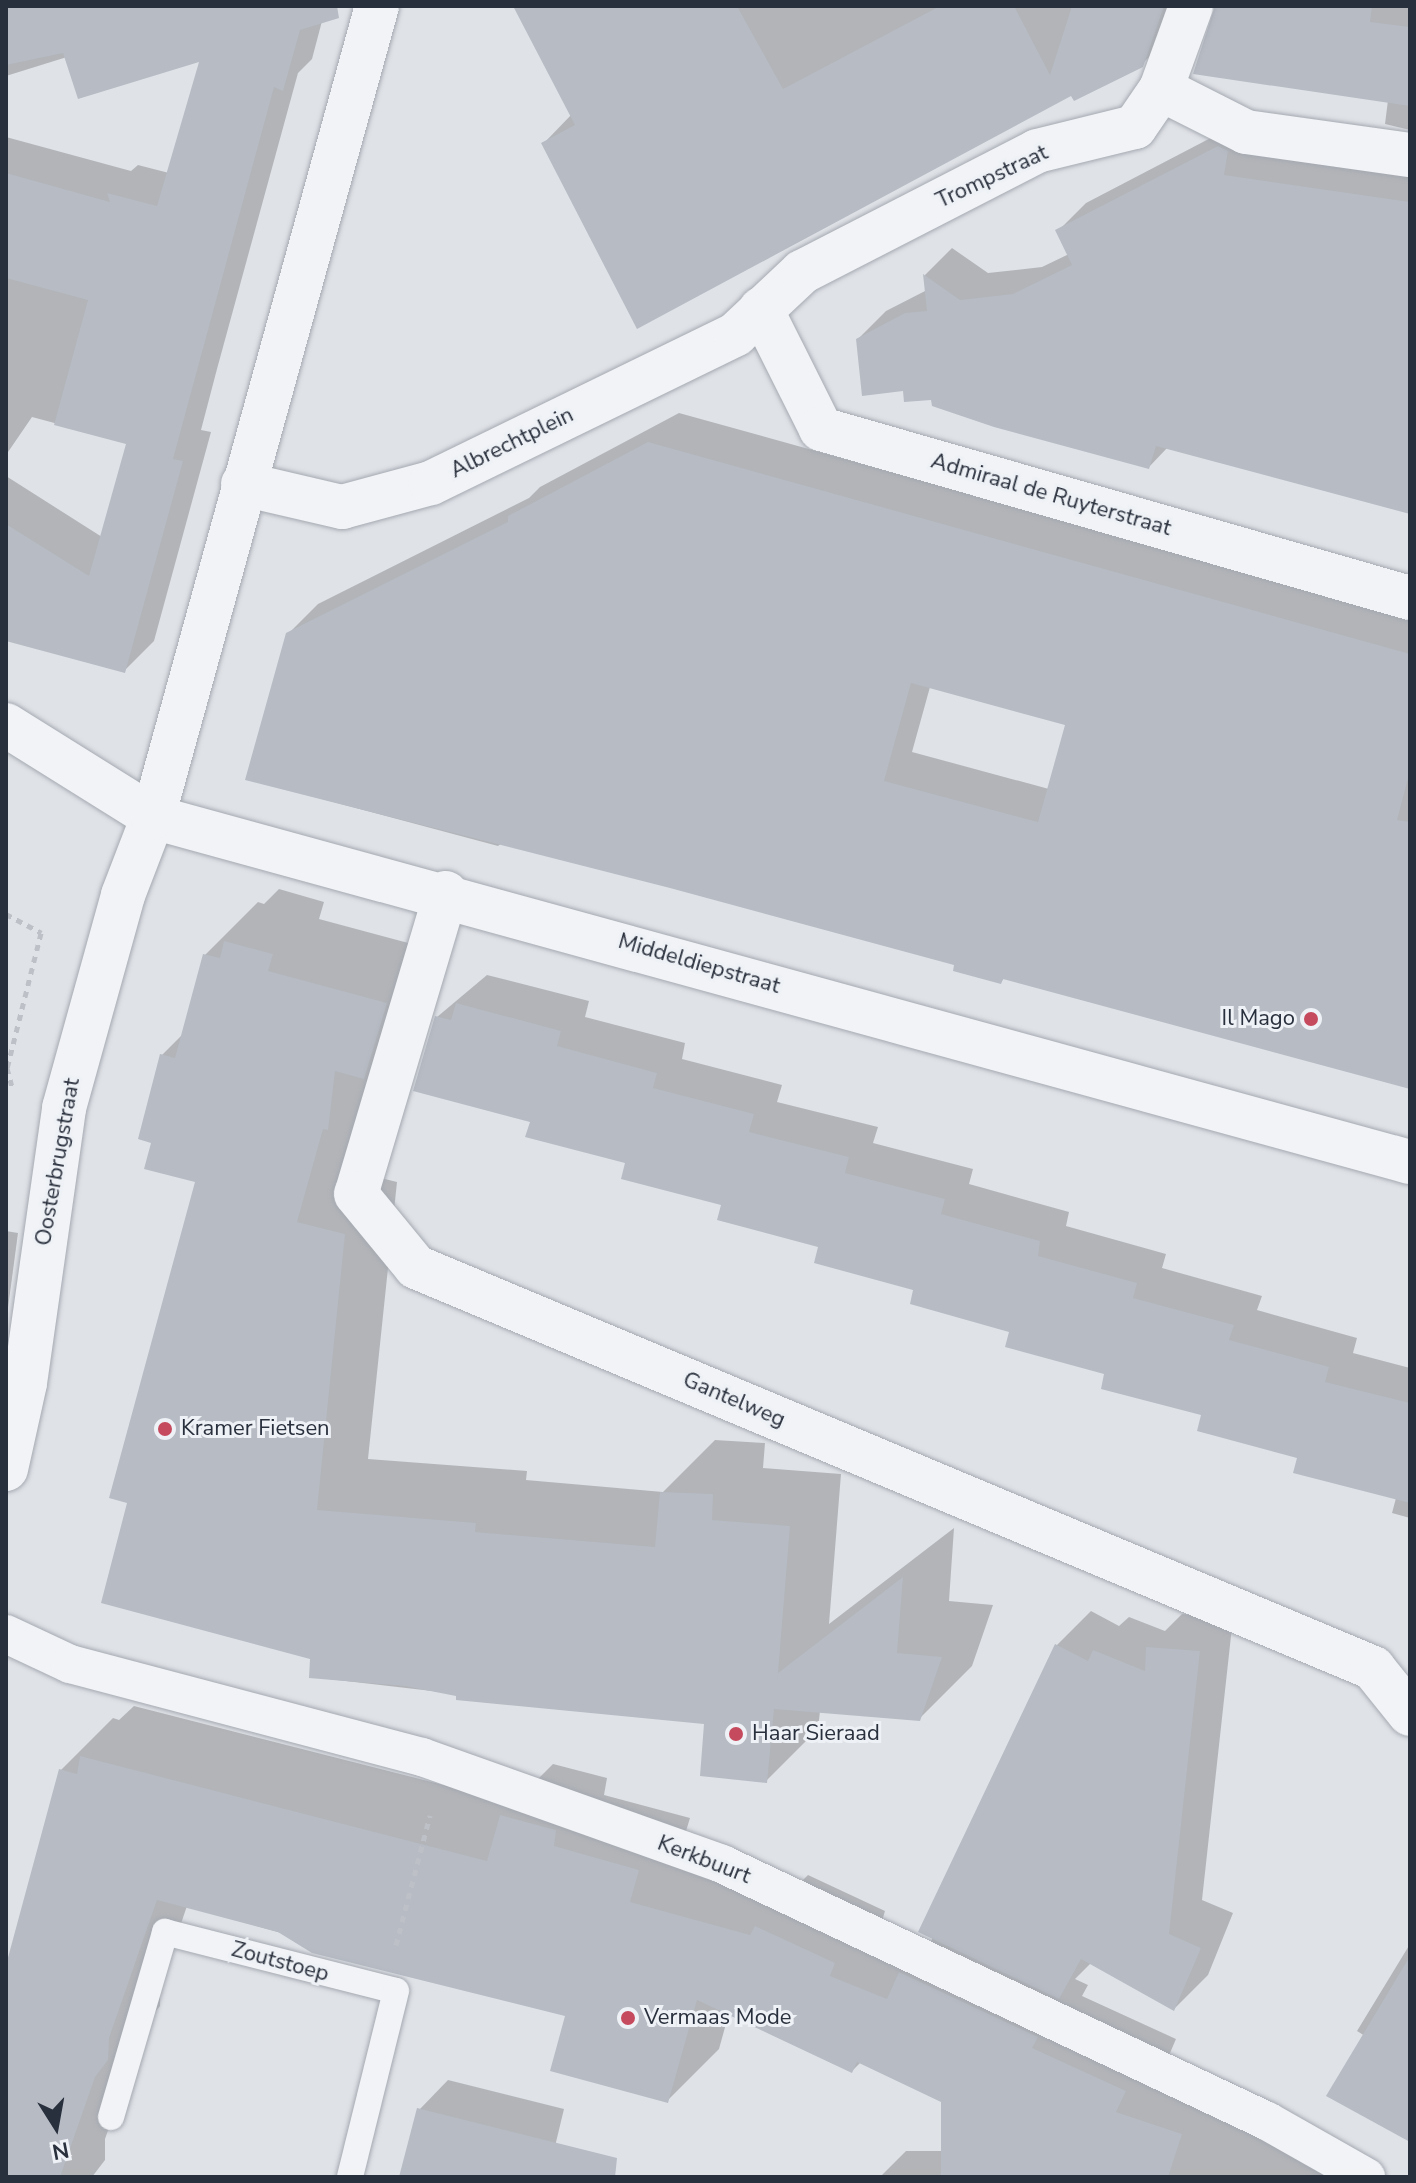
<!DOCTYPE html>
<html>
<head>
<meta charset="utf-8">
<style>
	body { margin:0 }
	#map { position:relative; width:1416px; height:2183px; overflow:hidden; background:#dfe2e7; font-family:"Nunito Sans",sans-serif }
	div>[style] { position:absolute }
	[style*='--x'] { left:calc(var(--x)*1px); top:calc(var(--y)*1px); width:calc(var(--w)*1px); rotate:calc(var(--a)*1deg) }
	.shadow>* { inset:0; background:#0003 }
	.building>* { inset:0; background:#b6bbc4 }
	.path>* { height:5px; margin-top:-2.5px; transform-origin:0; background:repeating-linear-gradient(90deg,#bdc0c6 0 6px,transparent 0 12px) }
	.roads { filter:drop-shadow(0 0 2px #a5a9b1) drop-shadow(0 0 2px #a5a9b1) }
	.service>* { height:26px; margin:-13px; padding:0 13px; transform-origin:13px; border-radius:13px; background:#f1f3f6 }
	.pedestrian>* { height:38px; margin:-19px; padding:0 19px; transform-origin:19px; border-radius:19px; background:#f1f3f6 }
	.minor>* { height:44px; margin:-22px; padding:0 22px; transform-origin:22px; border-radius:22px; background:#f1f3f6 }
	.dots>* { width:22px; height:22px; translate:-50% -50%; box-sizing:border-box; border:4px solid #eef1f5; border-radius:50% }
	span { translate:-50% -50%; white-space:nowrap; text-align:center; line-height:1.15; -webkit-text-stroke:6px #eef1f5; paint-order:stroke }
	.street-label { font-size:22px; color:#29303d }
	.poi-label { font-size:22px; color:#29303d }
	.right { translate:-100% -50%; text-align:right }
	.left { translate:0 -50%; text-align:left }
	.frame { position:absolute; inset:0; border:8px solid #29303d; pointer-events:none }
	.north { position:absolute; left:16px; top:2087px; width:80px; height:80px; -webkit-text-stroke:6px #eef1f5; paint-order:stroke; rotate:169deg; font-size:22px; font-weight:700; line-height:32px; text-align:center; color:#29303d }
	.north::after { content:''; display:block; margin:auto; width:28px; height:36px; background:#29303d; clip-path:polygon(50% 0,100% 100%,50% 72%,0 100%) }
</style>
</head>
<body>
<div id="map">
	<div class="shadow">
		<div style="clip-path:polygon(6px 6px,326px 6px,312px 59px,298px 73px,217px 369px,201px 430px,211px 432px,154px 641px,125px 670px,6px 639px,6px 476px,102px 537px,129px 443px,32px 417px,6px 455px,6px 137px,131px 171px,138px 165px,169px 173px,202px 59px,67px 57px,6px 76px)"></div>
		<div style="clip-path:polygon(516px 6px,1182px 6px,1171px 35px,1141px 65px,1072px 93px,544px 143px,572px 114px)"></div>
		<div style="clip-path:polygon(1215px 6px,1410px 6px,1410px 130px,1385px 124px,1388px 100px,1217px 14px)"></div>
		<div style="clip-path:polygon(1247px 119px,1410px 149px,1410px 512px,1168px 447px,1149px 467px,905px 389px,858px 339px,886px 311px,927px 290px,925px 275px,952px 248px,988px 273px,1042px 267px,1069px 254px,1058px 231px,1086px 203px)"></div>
		<div style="clip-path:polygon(evenodd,679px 413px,1410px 616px,1410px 1087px,1005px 977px,1001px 982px,957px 964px,503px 842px,498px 846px,247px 779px,288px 634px,318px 604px,529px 498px,540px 487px,679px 413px,930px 687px,1067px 724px,1049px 789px,912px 752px,930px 687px)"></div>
		<div style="clip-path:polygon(279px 889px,324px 902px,319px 919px,438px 951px,348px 1170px,397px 1182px,368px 1459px,527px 1471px,526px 1480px,663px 1492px,715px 1440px,765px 1443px,763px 1468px,841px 1474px,829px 1624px,954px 1528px,949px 1601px,993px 1605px,972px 1666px,919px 1719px,820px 1711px,818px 1729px,766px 1781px,706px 1722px,458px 1698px,458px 1694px,311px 1677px,313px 1658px,130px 1502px,197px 1181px,154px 1141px,162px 1055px,183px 1034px,205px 955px,258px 902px,264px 904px)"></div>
		<div style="clip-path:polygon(487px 975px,589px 1001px,585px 1017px,685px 1043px,682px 1059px,782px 1085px,777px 1102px,878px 1127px,873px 1143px,973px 1169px,969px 1184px,1069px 1212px,1066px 1226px,1166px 1254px,1162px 1268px,1262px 1296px,1257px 1310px,1357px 1338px,1353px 1353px,1410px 1368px,1410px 1518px,1392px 1513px,1396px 1498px,533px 1120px,437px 1017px)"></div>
		<div style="clip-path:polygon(6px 1231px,18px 1233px,6px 1323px)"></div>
		<div style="clip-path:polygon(1091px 1611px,1119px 1626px,1129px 1617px,1165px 1631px,1182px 1614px,1233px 1618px,1202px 1900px,1233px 1913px,1208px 1975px,1174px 2009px,1091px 1963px,1075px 1979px,1088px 1985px,1082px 1996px,1176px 2039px,1167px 2060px,1233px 2083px,1230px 2092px,1320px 2133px,1389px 2177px,880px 2177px,906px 2151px,943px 2151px,943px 2100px,861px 2062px,852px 2071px,729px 2013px,719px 2049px,667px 2101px,567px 2015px,187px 1906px,160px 1985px,160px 2006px,146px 2023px,105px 2139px,105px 2160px,92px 2177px,6px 2177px,6px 1972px,61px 1770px,113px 1718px,119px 1720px,134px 1706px,514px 1803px,553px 1764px,607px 1778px,604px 1795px,690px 1818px,680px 1851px,800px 1883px,808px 1875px,885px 1911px,881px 1924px,930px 1944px,1057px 1645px)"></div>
		<div style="clip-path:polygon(1410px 1944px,1410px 2140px,1365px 2036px,1357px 2031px)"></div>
		<div style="clip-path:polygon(448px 2080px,564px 2109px,551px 2163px,575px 2177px,401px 2177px,419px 2110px)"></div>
	</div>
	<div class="building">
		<div style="clip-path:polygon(6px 6px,337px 6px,339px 18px,300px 30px,283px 91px,274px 87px,173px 459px,183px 461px,125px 673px,6px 641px,6px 524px,89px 576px,126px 444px,54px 425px,88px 300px,6px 278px,6px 173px,110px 202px,107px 193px,157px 206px,199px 62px,78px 99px,63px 53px,6px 65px)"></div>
		<div style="clip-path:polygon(513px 6px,737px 6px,783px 89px,940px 6px,1014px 6px,1050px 75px,1072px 6px,1164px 6px,1143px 67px,1074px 101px,1071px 96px,637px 329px,541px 143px,575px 125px)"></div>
		<div style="clip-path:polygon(1215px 6px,1372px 6px,1370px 22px,1410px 27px,1410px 106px,1193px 74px)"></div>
		<div style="clip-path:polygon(1218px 146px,1228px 151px,1224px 175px,1410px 202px,1410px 514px,1156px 446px,1149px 469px,994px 427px,932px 406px,931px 400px,904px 402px,903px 391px,862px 396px,856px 339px,905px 313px,927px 311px,923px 274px,960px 300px,1013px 294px,1072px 265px,1055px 230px)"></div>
		<div style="clip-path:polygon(evenodd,648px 442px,1410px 654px,1410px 771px,1397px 820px,1410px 822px,1410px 1089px,1003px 979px,1001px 984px,953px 971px,954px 965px,670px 888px,245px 780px,286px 633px,508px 522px,508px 516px,648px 442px,911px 683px,1065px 725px,1038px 822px,884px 781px,911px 683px)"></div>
		<div style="clip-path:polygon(224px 941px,273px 954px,268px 971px,387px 1003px,364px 1079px,335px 1071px,328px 1130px,323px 1129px,297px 1222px,345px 1234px,317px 1510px,476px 1523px,475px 1532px,655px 1547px,660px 1492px,713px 1494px,712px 1520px,790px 1526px,778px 1673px,903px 1577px,897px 1653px,942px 1657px,920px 1721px,774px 1709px,767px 1783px,700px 1776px,704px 1724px,456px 1700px,456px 1696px,405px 1686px,309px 1678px,310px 1659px,101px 1603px,127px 1503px,109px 1498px,195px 1182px,144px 1169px,151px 1143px,138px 1139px,160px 1054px,175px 1058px,203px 954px,220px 958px)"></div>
		<div style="clip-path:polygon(456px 1003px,561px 1031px,557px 1046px,657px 1073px,653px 1088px,754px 1114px,749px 1132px,849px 1157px,845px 1173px,945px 1199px,941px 1214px,1040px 1241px,1038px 1256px,1137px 1283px,1133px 1298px,1234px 1325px,1229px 1340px,1329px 1367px,1325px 1382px,1410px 1403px,1410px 1503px,1293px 1473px,1297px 1458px,1197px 1431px,1201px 1415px,1101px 1389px,1104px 1374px,1005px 1347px,1009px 1332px,910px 1304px,913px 1290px,814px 1263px,818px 1247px,717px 1220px,721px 1205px,621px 1179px,625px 1163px,525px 1137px,530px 1122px,413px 1091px,435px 1016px,451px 1020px)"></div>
		<div style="clip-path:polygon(1055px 1644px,1088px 1661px,1093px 1650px,1145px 1671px,1146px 1647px,1200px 1651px,1169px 1934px,1201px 1948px,1174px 2011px,1081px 1959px,1059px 1999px,918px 1932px)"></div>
		<div style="clip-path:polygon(80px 1756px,487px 1861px,500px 1815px,556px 1830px,554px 1846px,639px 1870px,630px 1902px,750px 1935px,755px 1926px,835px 1963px,830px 1976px,887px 1999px,899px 1972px,1038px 2037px,1032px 2048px,1126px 2091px,1116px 2112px,1182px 2134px,1168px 2177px,941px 2177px,941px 2102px,857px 2062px,852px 2073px,697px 2000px,668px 2103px,550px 2071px,565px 2016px,312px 1953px,278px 1932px,157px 1900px,109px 2038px,108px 2060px,95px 2077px,60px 2177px,6px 2177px,6px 1965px,59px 1769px,77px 1774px)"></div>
		<div style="clip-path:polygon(1410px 1956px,1410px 2142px,1326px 2096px)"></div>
		<div style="clip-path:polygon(417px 2108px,617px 2158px,615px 2177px,399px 2177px)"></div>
	</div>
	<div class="path">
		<div style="--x:6;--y:914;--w:40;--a:28"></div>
		<div style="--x:41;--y:933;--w:139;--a:104.1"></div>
		<div style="--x:7;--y:1068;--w:20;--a:75"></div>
		<div style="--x:396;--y:1945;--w:134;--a:-75.3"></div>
	</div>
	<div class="roads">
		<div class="service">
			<div style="--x:111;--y:2117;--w:193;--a:-73.7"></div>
			<div style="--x:165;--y:1932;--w:238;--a:14.3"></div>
			<div style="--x:396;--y:1991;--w:192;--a:103.9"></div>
		</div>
		<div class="pedestrian">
			<div style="--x:6;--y:1634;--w:71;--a:25.1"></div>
			<div style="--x:70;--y:1664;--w:364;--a:14.8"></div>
			<div style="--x:422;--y:1757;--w:319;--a:19.6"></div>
			<div style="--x:722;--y:1864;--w:603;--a:25.25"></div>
			<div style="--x:1267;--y:2121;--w:114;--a:29.5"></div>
		</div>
		<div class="minor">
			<div style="--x:1161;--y:89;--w:88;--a:-70.1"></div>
			<div style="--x:761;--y:309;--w:134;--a:63.4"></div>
			<div style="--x:821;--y:429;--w:613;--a:16.01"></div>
			<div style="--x:243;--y:484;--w:102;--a:13.1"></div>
			<div style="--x:342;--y:507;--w:92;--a:-15.1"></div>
			<div style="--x:431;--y:483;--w:339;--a:-26"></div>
			<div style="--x:736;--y:334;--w:91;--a:-43.2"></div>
			<div style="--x:802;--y:272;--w:264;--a:-27.2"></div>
			<div style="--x:1037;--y:151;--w:101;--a:-13.8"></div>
			<div style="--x:1135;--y:127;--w:46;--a:-55.6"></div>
			<div style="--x:1161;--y:89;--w:95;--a:26.8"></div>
			<div style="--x:1246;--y:132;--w:166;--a:8"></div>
			<div style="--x:6;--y:725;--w:173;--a:32"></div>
			<div style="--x:153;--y:817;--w:1303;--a:15.35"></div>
			<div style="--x:446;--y:893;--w:314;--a:106.6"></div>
			<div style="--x:356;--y:1194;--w:94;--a:50.6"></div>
			<div style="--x:416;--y:1267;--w:1038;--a:22.73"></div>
			<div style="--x:1373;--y:1668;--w:59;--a:51.2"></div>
			<div style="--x:6;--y:1469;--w:88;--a:-77.5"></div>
			<div style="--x:25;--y:1383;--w:278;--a:-81.9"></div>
			<div style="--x:64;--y:1108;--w:221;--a:-74.5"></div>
			<div style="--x:123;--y:895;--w:84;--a:-69"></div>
			<div style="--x:153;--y:817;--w:841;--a:-74.56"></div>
		</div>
	</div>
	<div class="dots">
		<div style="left:1311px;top:1019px;background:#c64a5e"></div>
		<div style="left:165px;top:1429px;background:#c64a5e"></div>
		<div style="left:736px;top:1734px;background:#c64a5e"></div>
		<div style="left:628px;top:2018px;background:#c64a5e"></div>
	</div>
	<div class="street-label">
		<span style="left:992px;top:177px;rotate:-25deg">Trompstraat</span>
		<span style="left:512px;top:443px;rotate:-26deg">Albrechtplein</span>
		<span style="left:1051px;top:495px;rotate:16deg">Admiraal de Ruyterstraat</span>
		<span style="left:699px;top:964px;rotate:16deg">Middeldiepstraat</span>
		<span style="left:58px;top:1162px;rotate:-80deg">Oosterbrugstraat</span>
		<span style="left:734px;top:1400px;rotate:23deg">Gantelweg</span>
		<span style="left:704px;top:1860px;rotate:21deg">Kerkbuurt</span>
		<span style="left:280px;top:1962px;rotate:15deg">Zoutstoep</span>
	</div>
	<div class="poi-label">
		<span class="right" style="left:1295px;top:1019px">Il Mago</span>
		<span class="left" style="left:181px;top:1429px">Kramer Fietsen</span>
		<span class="left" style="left:752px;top:1734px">Haar Sieraad</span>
		<span class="left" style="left:644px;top:2018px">Vermaas Mode</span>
	</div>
	<div class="frame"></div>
	<div class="north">N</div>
</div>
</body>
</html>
